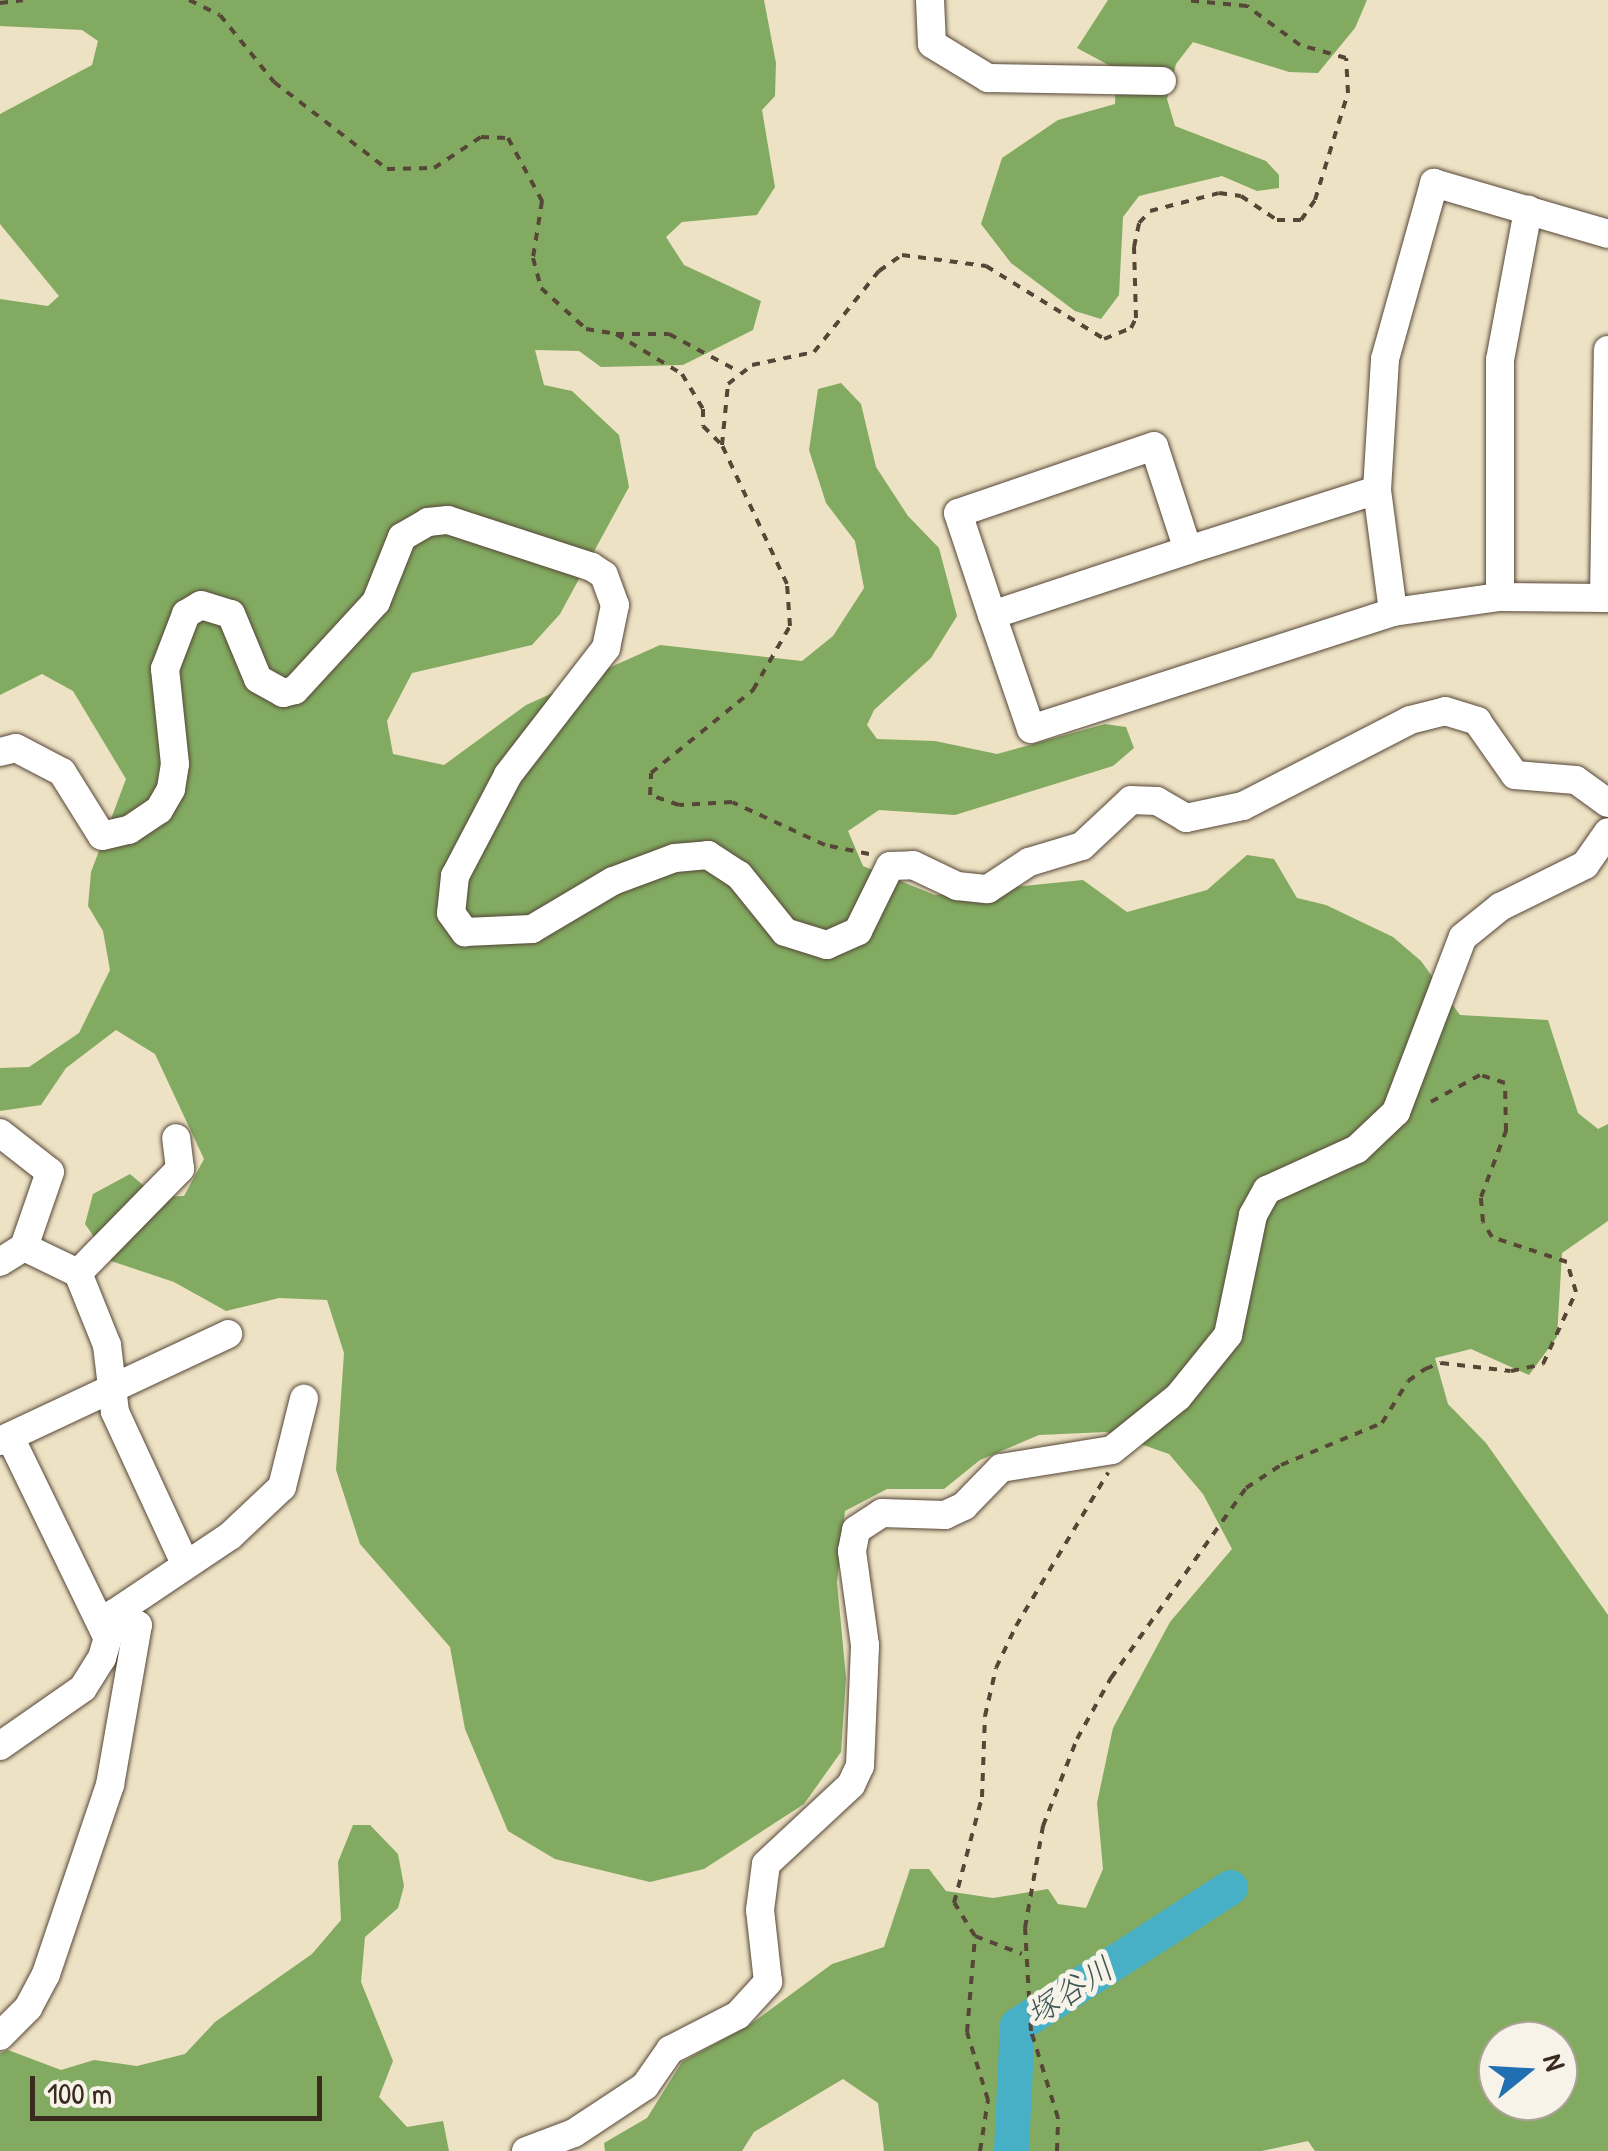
<!DOCTYPE html>
<html>
<head>
<meta charset="utf-8">
<style>
	body { margin:0 }
	#map { position:relative; width:1608px; height:2151px; overflow:hidden; background:#ede2c4; font-family:"Patrick Hand","Klee One",sans-serif }
	div>[style] { position:absolute }
	[style*='--x'] { left:calc(var(--x)*1px); top:calc(var(--y)*1px); width:calc(var(--w)*1px); rotate:calc(var(--a)*1deg) }
	.forest>* { inset:0; background:#82aa61 }
	.river>* { height:35px; margin:-17.5px; padding:0 17.5px; transform-origin:17.5px; border-radius:17.5px; background:#47b0c6 }
	.path>* { height:4px; margin-top:-2px; transform-origin:0; background:repeating-linear-gradient(90deg,#564637 0 8px,transparent 0 16px) }
	.roads { filter:drop-shadow(0 0 2px #564637) drop-shadow(0 0 2px #564637) }
	.minor>* { height:28px; margin:-14px; padding:0 14px; transform-origin:14px; border-radius:14px; background:#fff }
	span { translate:-50% -50%; white-space:nowrap; text-align:center; line-height:1.15; -webkit-text-stroke:10px #f7f3e8; paint-order:stroke }
	.water-label { font-size:32px; color:#3f5959; font-style:italic }
	.north { position:absolute; left:1478px; top:2021px; width:100px; height:100px; box-sizing:border-box; background:#f7f3e8; border:2px solid #aca397; border-radius:50%; rotate:72deg; font-size:28px; font-weight:700; line-height:40px; text-align:center; color:#3b2a1e }
	.north::after { content:''; display:block; margin:auto; width:35px; height:45px; background:#1f6fb2; clip-path:polygon(50% 0,100% 100%,50% 72%,0 100%) }
	.scale { position:absolute; left:30px; top:2076px; width:292px; height:45px; box-sizing:border-box; border:5px solid #3b2a1e; border-top:0; padding-left:12px; font-size:30px; line-height:35px; white-space:nowrap; color:#3b2a1e; -webkit-text-stroke:8px #f7f3e8; paint-order:stroke }
</style>
</head>
<body>
<div id="map">
	<div class="forest">
		<div style="clip-path:polygon(evenodd,0 0,764px 0,776px 63px,775px 96px,762px 110px,775px 187px,757px 215px,682px 222px,666px 237px,684px 265px,761px 301px,753px 330px,683px 365px,601px 367px,579px 351px,535px 350px,544px 385px,572px 391px,619px 435px,629px 487px,560px 614px,532px 645px,412px 673px,387px 721px,393px 754px,444px 765px,526px 705px,660px 645px,802px 661px,833px 636px,864px 588px,855px 541px,826px 503px,809px 450px,818px 389px,841px 383px,861px 404px,876px 467px,908px 516px,939px 548px,957px 616px,931px 658px,874px 710px,867px 725px,877px 739px,935px 741px,997px 754px,1105px 724px,1126px 727px,1134px 748px,1113px 766px,955px 815px,879px 810px,848px 831px,863px 866px,935px 895px,1083px 880px,1127px 912px,1207px 890px,1247px 855px,1274px 859px,1297px 898px,1326px 905px,1393px 937px,1421px 961px,1460px 1015px,1548px 1020px,1578px 1113px,1598px 1129px,1608px 1124px,1608px 1221px,1562px 1253px,1557px 1337px,1529px 1375px,1471px 1349px,1435px 1358px,1448px 1404px,1486px 1443px,1608px 1615px,1608px 2151px,1315px 2151px,1308px 2141px,1262px 2151px,884px 2151px,878px 2103px,843px 2079px,754px 2132px,742px 2151px,605px 2151px,604px 2143px,647px 2118px,682px 2062px,748px 2026px,832px 1964px,884px 1947px,910px 1869px,929px 1869px,946px 1891px,993px 1898px,1048px 1889px,1058px 1904px,1086px 1908px,1103px 1869px,1097px 1803px,1113px 1728px,1170px 1622px,1232px 1549px,1203px 1494px,1169px 1454px,1106px 1432px,1039px 1435px,980px 1460px,944px 1489px,887px 1489px,845px 1511px,837px 1582px,846px 1678px,841px 1752px,804px 1804px,704px 1869px,650px 1882px,555px 1859px,508px 1831px,465px 1729px,450px 1647px,360px 1544px,336px 1470px,344px 1353px,327px 1300px,279px 1298px,226px 1311px,174px 1282px,111px 1261px,85px 1224px,93px 1194px,130px 1174px,157px 1197px,184px 1196px,204px 1159px,155px 1054px,116px 1030px,66px 1068px,41px 1105px,0 1111px,0 1068px,29px 1067px,79px 1033px,110px 970px,103px 931px,88px 906px,91px 872px,126px 779px,73px 691px,42px 674px,0 695px,0 299px,48px 306px,59px 296px,0 224px,0 114px,92px 65px,98px 41px,82px 30px,0 26px,0 0,1498px 2041px,1558px 2041px,1558px 2101px,1498px 2101px,1498px 2041px)"></div>
		<div style="clip-path:polygon(1108px 0,1367px 0,1355px 28px,1318px 73px,1289px 72px,1193px 42px,1176px 64px,1167px 99px,1175px 126px,1266px 161px,1279px 175px,1279px 188px,1257px 191px,1222px 176px,1139px 196px,1123px 217px,1119px 295px,1101px 319px,1075px 311px,1011px 263px,981px 224px,1002px 158px,1058px 120px,1115px 104px,1116px 69px,1077px 48px)"></div>
		<div style="clip-path:polygon(353px 1825px,370px 1825px,398px 1854px,404px 1886px,398px 1908px,365px 1937px,361px 1982px,393px 2061px,379px 2097px,407px 2127px,443px 2121px,449px 2151px,0 2151px,0 2053px,8px 2050px,61px 2070px,94px 2060px,137px 2066px,185px 2054px,215px 2022px,312px 1954px,341px 1920px,338px 1862px)"></div>
	</div>
	<div class="river">
		<div style="--x:1011;--y:2151;--w:126;--a:-87.3"></div>
		<div style="--x:1017;--y:2025;--w:254;--a:-32.9"></div>
	</div>
	<div class="path">
		<div style="--x:189;--y:0;--w:34;--a:26"></div>
		<div style="--x:220;--y:15;--w:86;--a:51.1"></div>
		<div style="--x:274;--y:82;--w:143;--a:37.6"></div>
		<div style="--x:387;--y:169;--w:47;--a:-1.2"></div>
		<div style="--x:434;--y:168;--w:56;--a:-33.4"></div>
		<div style="--x:481;--y:137;--w:27;--a:2"></div>
		<div style="--x:508;--y:138;--w:72;--a:61.6"></div>
		<div style="--x:542;--y:201;--w:58;--a:99"></div>
		<div style="--x:533;--y:258;--w:31;--a:75"></div>
		<div style="--x:541;--y:288;--w:61;--a:42.3"></div>
		<div style="--x:586;--y:329;--w:30;--a:9"></div>
		<div style="--x:616;--y:334;--w:77;--a:31.2"></div>
		<div style="--x:682;--y:374;--w:41;--a:59"></div>
		<div style="--x:703;--y:409;--w:17;--a:90"></div>
		<div style="--x:703;--y:426;--w:27;--a:45"></div>
		<div style="--x:0;--y:3;--w:23;--a:-7"></div>
		<div style="--x:616;--y:334;--w:53;--a:0"></div>
		<div style="--x:669;--y:334;--w:76;--a:28.2"></div>
		<div style="--x:869;--y:854;--w:45;--a:-168.4"></div>
		<div style="--x:825;--y:845;--w:102;--a:-155.2"></div>
		<div style="--x:732;--y:802;--w:53;--a:176.8"></div>
		<div style="--x:679;--y:805;--w:31;--a:-161"></div>
		<div style="--x:650;--y:795;--w:22;--a:-87"></div>
		<div style="--x:651;--y:773;--w:132;--a:-39.1"></div>
		<div style="--x:753;--y:690;--w:74;--a:-60"></div>
		<div style="--x:790;--y:626;--w:42;--a:-94.1"></div>
		<div style="--x:787;--y:584;--w:153;--a:-115.1"></div>
		<div style="--x:722;--y:445;--w:61;--a:-84.4"></div>
		<div style="--x:728;--y:384;--w:31;--a:-38"></div>
		<div style="--x:752;--y:365;--w:63;--a:-11.8"></div>
		<div style="--x:814;--y:352;--w:104;--a:-51.3"></div>
		<div style="--x:879;--y:271;--w:28;--a:-35"></div>
		<div style="--x:902;--y:255;--w:85;--a:7.5"></div>
		<div style="--x:986;--y:266;--w:139;--a:31.7"></div>
		<div style="--x:1104;--y:339;--w:29;--a:-22"></div>
		<div style="--x:1131;--y:328;--w:11;--a:-63"></div>
		<div style="--x:1136;--y:318;--w:71;--a:-91.6"></div>
		<div style="--x:1134;--y:247;--w:25;--a:-78"></div>
		<div style="--x:1139;--y:223;--w:16;--a:-47"></div>
		<div style="--x:1150;--y:211;--w:71;--a:-14.6"></div>
		<div style="--x:1219;--y:193;--w:22;--a:8"></div>
		<div style="--x:1241;--y:196;--w:43;--a:33.7"></div>
		<div style="--x:1277;--y:220;--w:24;--a:0"></div>
		<div style="--x:1301;--y:220;--w:24;--a:-55"></div>
		<div style="--x:1315;--y:200;--w:112;--a:-72.9"></div>
		<div style="--x:1348;--y:93;--w:35;--a:-93"></div>
		<div style="--x:1346;--y:58;--w:48;--a:-164.2"></div>
		<div style="--x:1300;--y:45;--w:66;--a:-143.7"></div>
		<div style="--x:1247;--y:6;--w:63;--a:-174.6"></div>
		<div style="--x:975;--y:1936;--w:50;--a:21"></div>
		<div style="--x:980;--y:2151;--w:52;--a:-81.1"></div>
		<div style="--x:988;--y:2100;--w:71;--a:-107.2"></div>
		<div style="--x:967;--y:2032;--w:96;--a:-85.2"></div>
		<div style="--x:975;--y:1936;--w:39;--a:-122"></div>
		<div style="--x:954;--y:1903;--w:110;--a:-75.2"></div>
		<div style="--x:982;--y:1797;--w:81;--a:-87.9"></div>
		<div style="--x:985;--y:1716;--w:49;--a:-77.1"></div>
		<div style="--x:996;--y:1668;--w:47;--a:-64.5"></div>
		<div style="--x:1016;--y:1626;--w:179;--a:-59"></div>
		<div style="--x:1057;--y:2151;--w:33;--a:-88"></div>
		<div style="--x:1058;--y:2118;--w:91;--a:-107.2"></div>
		<div style="--x:1031;--y:2031;--w:103;--a:-93.3"></div>
		<div style="--x:1025;--y:1928;--w:104;--a:-80"></div>
		<div style="--x:1043;--y:1826;--w:93;--a:-68.7"></div>
		<div style="--x:1077;--y:1739;--w:70;--a:-60.9"></div>
		<div style="--x:1111;--y:1678;--w:233;--a:-54.6"></div>
		<div style="--x:1246;--y:1488;--w:42;--a:-33.3"></div>
		<div style="--x:1281;--y:1465;--w:109;--a:-22.6"></div>
		<div style="--x:1382;--y:1423;--w:49;--a:-58.2"></div>
		<div style="--x:1408;--y:1381;--w:21;--a:-35"></div>
		<div style="--x:1425;--y:1369;--w:17;--a:-21"></div>
		<div style="--x:1441;--y:1363;--w:70;--a:6.5"></div>
		<div style="--x:1511;--y:1371;--w:33;--a:-12"></div>
		<div style="--x:1543;--y:1364;--w:79;--a:-65.4"></div>
		<div style="--x:1576;--y:1292;--w:31;--a:-107"></div>
		<div style="--x:1567;--y:1262;--w:79;--a:-161.6"></div>
		<div style="--x:1492;--y:1237;--w:17;--a:-121"></div>
		<div style="--x:1483;--y:1222;--w:25;--a:-95"></div>
		<div style="--x:1481;--y:1197;--w:71;--a:-69.3"></div>
		<div style="--x:1506;--y:1131;--w:48;--a:-91.2"></div>
		<div style="--x:1505;--y:1083;--w:26;--a:-162"></div>
		<div style="--x:1480;--y:1075;--w:63;--a:151.4"></div>
	</div>
	<div class="roads">
		<div class="minor">
			<div style="--x:930;--y:0;--w:44;--a:87.4"></div>
			<div style="--x:932;--y:44;--w:66;--a:31.3"></div>
			<div style="--x:988;--y:78;--w:174;--a:1"></div>
			<div style="--x:1377;--y:490;--w:131;--a:-86.5"></div>
			<div style="--x:1385;--y:359;--w:183;--a:-74.4"></div>
			<div style="--x:1434;--y:183;--w:181;--a:16.3"></div>
			<div style="--x:1188;--y:550;--w:198;--a:-17.6"></div>
			<div style="--x:1377;--y:490;--w:123;--a:82.5"></div>
			<div style="--x:1500;--y:597;--w:237;--a:-90"></div>
			<div style="--x:1500;--y:360;--w:153;--a:-79.4"></div>
			<div style="--x:1604;--y:598;--w:248;--a:-89.1"></div>
			<div style="--x:992;--y:615;--w:206;--a:-18.3"></div>
			<div style="--x:1188;--y:550;--w:109;--a:-108.1"></div>
			<div style="--x:1154;--y:446;--w:207;--a:161.1"></div>
			<div style="--x:958;--y:513;--w:108;--a:71.6"></div>
			<div style="--x:992;--y:615;--w:120;--a:71.1"></div>
			<div style="--x:1031;--y:729;--w:380;--a:-17.9"></div>
			<div style="--x:1393;--y:612;--w:108;--a:-8"></div>
			<div style="--x:1500;--y:597;--w:108;--a:0.5"></div>
			<div style="--x:0;--y:752;--w:16;--a:-14"></div>
			<div style="--x:16;--y:748;--w:52;--a:27.6"></div>
			<div style="--x:62;--y:772;--w:75;--a:58"></div>
			<div style="--x:102;--y:836;--w:28;--a:-13"></div>
			<div style="--x:129;--y:830;--w:36;--a:-34"></div>
			<div style="--x:159;--y:810;--w:24;--a:-60"></div>
			<div style="--x:171;--y:789;--w:25;--a:-81"></div>
			<div style="--x:175;--y:764;--w:96;--a:-96"></div>
			<div style="--x:165;--y:669;--w:59;--a:-69.1"></div>
			<div style="--x:186;--y:614;--w:17;--a:-31"></div>
			<div style="--x:201;--y:605;--w:31;--a:17"></div>
			<div style="--x:231;--y:614;--w:70;--a:67.4"></div>
			<div style="--x:258;--y:679;--w:29;--a:29"></div>
			<div style="--x:283;--y:693;--w:12;--a:-14"></div>
			<div style="--x:295;--y:690;--w:120;--a:-47.4"></div>
			<div style="--x:376;--y:602;--w:70;--a:-68.2"></div>
			<div style="--x:402;--y:537;--w:30;--a:-30"></div>
			<div style="--x:428;--y:522;--w:20;--a:-6"></div>
			<div style="--x:448;--y:520;--w:151;--a:18.1"></div>
			<div style="--x:592;--y:567;--w:14;--a:34"></div>
			<div style="--x:604;--y:575;--w:32;--a:70"></div>
			<div style="--x:615;--y:605;--w:44;--a:101.8"></div>
			<div style="--x:606;--y:648;--w:160;--a:127.7"></div>
			<div style="--x:508;--y:775;--w:114;--a:117.7"></div>
			<div style="--x:455;--y:876;--w:37;--a:96"></div>
			<div style="--x:451;--y:913;--w:24;--a:54"></div>
			<div style="--x:465;--y:932;--w:67;--a:-2.6"></div>
			<div style="--x:532;--y:929;--w:94;--a:-30.7"></div>
			<div style="--x:613;--y:881;--w:66;--a:-20.4"></div>
			<div style="--x:675;--y:858;--w:33;--a:-5"></div>
			<div style="--x:708;--y:855;--w:37;--a:33"></div>
			<div style="--x:739;--y:875;--w:73;--a:51.1"></div>
			<div style="--x:785;--y:932;--w:44;--a:17.2"></div>
			<div style="--x:827;--y:945;--w:34;--a:-24"></div>
			<div style="--x:858;--y:931;--w:72;--a:-63.8"></div>
			<div style="--x:890;--y:866;--w:23;--a:-2"></div>
			<div style="--x:913;--y:865;--w:49;--a:25.5"></div>
			<div style="--x:957;--y:886;--w:31;--a:6"></div>
			<div style="--x:988;--y:889;--w:49;--a:-33.4"></div>
			<div style="--x:1029;--y:862;--w:55;--a:-16.8"></div>
			<div style="--x:1082;--y:846;--w:67;--a:-43.2"></div>
			<div style="--x:1131;--y:800;--w:26;--a:2"></div>
			<div style="--x:1157;--y:801;--w:34;--a:30"></div>
			<div style="--x:1186;--y:818;--w:58;--a:-11.9"></div>
			<div style="--x:1243;--y:806;--w:188;--a:-27.2"></div>
			<div style="--x:1410;--y:720;--w:36;--a:-14"></div>
			<div style="--x:1445;--y:711;--w:34;--a:17"></div>
			<div style="--x:1477;--y:721;--w:66;--a:54.9"></div>
			<div style="--x:1515;--y:775;--w:61;--a:4.7"></div>
			<div style="--x:1576;--y:780;--w:39;--a:36"></div>
			<div style="--x:0;--y:1133;--w:63;--a:38"></div>
			<div style="--x:50;--y:1172;--w:79;--a:109.1"></div>
			<div style="--x:0;--y:1262;--w:28;--a:-32"></div>
			<div style="--x:24;--y:1247;--w:60;--a:25.7"></div>
			<div style="--x:78;--y:1273;--w:78;--a:68.1"></div>
			<div style="--x:107;--y:1345;--w:67;--a:83.2"></div>
			<div style="--x:115;--y:1412;--w:164;--a:65.2"></div>
			<div style="--x:78;--y:1273;--w:146;--a:-45.6"></div>
			<div style="--x:180;--y:1169;--w:31;--a:-97"></div>
			<div style="--x:10;--y:1437;--w:222;--a:64.1"></div>
			<div style="--x:0;--y:1441;--w:252;--a:-25.1"></div>
			<div style="--x:0;--y:1746;--w:101;--a:-34.9"></div>
			<div style="--x:83;--y:1688;--w:36;--a:-58"></div>
			<div style="--x:102;--y:1658;--w:47;--a:-73.9"></div>
			<div style="--x:115;--y:1613;--w:138;--a:-33.8"></div>
			<div style="--x:230;--y:1536;--w:71;--a:-43.3"></div>
			<div style="--x:282;--y:1487;--w:91;--a:-76"></div>
			<div style="--x:0;--y:2036;--w:40;--a:-45"></div>
			<div style="--x:28;--y:2008;--w:38;--a:-62"></div>
			<div style="--x:46;--y:1974;--w:200;--a:-71.3"></div>
			<div style="--x:110;--y:1785;--w:162;--a:-80.1"></div>
			<div style="--x:138;--y:1625;--w:26;--a:-152"></div>
			<div style="--x:526;--y:2151;--w:51;--a:-20.6"></div>
			<div style="--x:574;--y:2133;--w:85;--a:-33.5"></div>
			<div style="--x:645;--y:2086;--w:44;--a:-55.2"></div>
			<div style="--x:670;--y:2050;--w:76;--a:-27.2"></div>
			<div style="--x:738;--y:2015;--w:45;--a:-47.7"></div>
			<div style="--x:768;--y:1982;--w:72;--a:-96.3"></div>
			<div style="--x:760;--y:1910;--w:46;--a:-82.6"></div>
			<div style="--x:766;--y:1864;--w:116;--a:-42.9"></div>
			<div style="--x:851;--y:1785;--w:21;--a:-65"></div>
			<div style="--x:860;--y:1766;--w:121;--a:-87.6"></div>
			<div style="--x:865;--y:1645;--w:95;--a:-97.9"></div>
			<div style="--x:852;--y:1551;--w:21;--a:-79"></div>
			<div style="--x:856;--y:1530;--w:31;--a:-33"></div>
			<div style="--x:882;--y:1513;--w:63;--a:1.8"></div>
			<div style="--x:945;--y:1515;--w:21;--a:-25"></div>
			<div style="--x:964;--y:1506;--w:53;--a:-45.8"></div>
			<div style="--x:1001;--y:1468;--w:112;--a:-9.2"></div>
			<div style="--x:1112;--y:1450;--w:85;--a:-38.8"></div>
			<div style="--x:1178;--y:1397;--w:80;--a:-51.1"></div>
			<div style="--x:1228;--y:1335;--w:123;--a:-78.2"></div>
			<div style="--x:1253;--y:1215;--w:29;--a:-61"></div>
			<div style="--x:1267;--y:1190;--w:99;--a:-24.5"></div>
			<div style="--x:1357;--y:1149;--w:54;--a:-43.5"></div>
			<div style="--x:1396;--y:1112;--w:187;--a:-69.1"></div>
			<div style="--x:1463;--y:937;--w:48;--a:-39"></div>
			<div style="--x:1500;--y:907;--w:95;--a:-26.3"></div>
			<div style="--x:1585;--y:865;--w:40;--a:-55.1"></div>
		</div>
	</div>
	<div class="water-label">
		<span style="left:1070px;top:1991px;rotate:-33deg">塚谷川</span>
	</div>
	<div class="north">N</div>
	<div class="scale">100 m</div>
</div>
</body>
</html>
